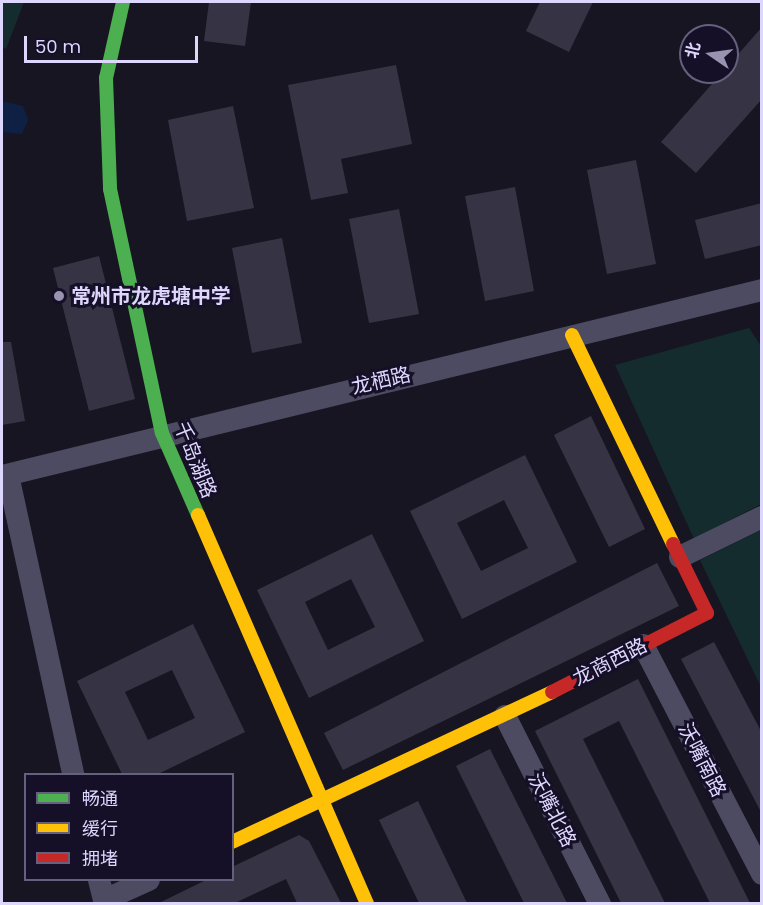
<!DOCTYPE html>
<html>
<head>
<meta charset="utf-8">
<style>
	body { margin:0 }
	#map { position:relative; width:763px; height:905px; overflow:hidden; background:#181522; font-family:Poppins,"Noto Sans SC",sans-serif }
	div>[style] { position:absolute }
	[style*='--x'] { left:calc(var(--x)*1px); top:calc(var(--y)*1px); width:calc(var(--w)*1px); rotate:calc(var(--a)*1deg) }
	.green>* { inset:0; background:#142c2e }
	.water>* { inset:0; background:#0f2045 }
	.building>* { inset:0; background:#363344 }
	.street>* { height:22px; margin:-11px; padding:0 11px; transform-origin:11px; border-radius:11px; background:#4d4b62 }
	.fast>* { height:14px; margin:-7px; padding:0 7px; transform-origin:7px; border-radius:7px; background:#4caf50 }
	.slow>* { height:14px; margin:-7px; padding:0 7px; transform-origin:7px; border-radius:7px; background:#ffc107 }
	.jam>* { height:14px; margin:-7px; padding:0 7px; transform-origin:7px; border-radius:7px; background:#c62828 }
	.dots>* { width:16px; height:16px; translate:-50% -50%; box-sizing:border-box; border:3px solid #151027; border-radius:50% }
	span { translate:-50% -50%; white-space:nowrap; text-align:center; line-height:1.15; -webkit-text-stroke:6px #151027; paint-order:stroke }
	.poi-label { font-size:20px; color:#ddd7fe; font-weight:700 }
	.left { translate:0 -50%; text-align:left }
	.street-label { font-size:20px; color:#ddd7fe }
	.frame { position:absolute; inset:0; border:3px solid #ddd7fe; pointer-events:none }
	.legend { position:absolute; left:24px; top:773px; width:210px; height:108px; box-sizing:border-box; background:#151027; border:2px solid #65607d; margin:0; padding:8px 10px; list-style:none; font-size:18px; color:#ddd7fe }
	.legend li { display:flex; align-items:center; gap:12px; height:30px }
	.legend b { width:30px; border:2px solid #65607d }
	.north { position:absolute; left:679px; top:24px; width:60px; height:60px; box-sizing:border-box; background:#151027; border:2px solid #65607d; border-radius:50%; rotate:283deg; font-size:16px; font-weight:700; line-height:24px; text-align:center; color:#ddd7fe }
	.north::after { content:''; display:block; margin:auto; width:21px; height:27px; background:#9893b1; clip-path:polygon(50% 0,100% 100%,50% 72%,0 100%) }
	.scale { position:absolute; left:24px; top:36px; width:174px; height:27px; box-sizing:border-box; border:3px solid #ddd7fe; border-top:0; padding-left:8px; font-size:18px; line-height:21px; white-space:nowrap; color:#ddd7fe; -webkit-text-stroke:4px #151027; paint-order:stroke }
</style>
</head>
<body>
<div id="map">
	<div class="green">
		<div style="clip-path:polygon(2px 2px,24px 2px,6px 49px,2px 47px)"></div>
		<div style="clip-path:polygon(749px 328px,761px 346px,761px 504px,694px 539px,615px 365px)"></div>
		<div style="clip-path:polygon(761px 530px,761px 687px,700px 560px)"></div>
	</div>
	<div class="water">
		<div style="clip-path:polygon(2px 101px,23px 106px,28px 120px,22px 134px,2px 132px)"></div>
	</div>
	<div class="building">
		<div style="clip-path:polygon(209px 2px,251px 2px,245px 46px,204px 41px)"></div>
		<div style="clip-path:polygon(540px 2px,593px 2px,569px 52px,526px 31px)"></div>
		<div style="clip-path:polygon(762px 27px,762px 99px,696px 173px,661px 142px)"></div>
		<div style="clip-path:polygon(396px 65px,412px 144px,341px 159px,348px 193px,311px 200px,288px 85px)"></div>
		<div style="clip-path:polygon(233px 106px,254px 208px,187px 221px,168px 120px)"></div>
		<div style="clip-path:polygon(636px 160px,656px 264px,607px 274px,587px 170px)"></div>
		<div style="clip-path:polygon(515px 187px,534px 291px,485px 301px,465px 196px)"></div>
		<div style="clip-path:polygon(762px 203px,762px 245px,705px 259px,695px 220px)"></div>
		<div style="clip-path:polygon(399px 209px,419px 314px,369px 323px,349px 219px)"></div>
		<div style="clip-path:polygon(282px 238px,302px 343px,252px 353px,232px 248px)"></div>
		<div style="clip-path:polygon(99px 256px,135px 399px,89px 411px,53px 268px)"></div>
		<div style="clip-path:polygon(2px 342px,11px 342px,25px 421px,2px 425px)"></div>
		<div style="clip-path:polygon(591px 416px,645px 529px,609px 547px,554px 435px)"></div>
		<div style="clip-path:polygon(evenodd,525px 455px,577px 562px,462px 619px,410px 511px,525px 455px,504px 500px,528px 548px,481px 571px,457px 523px,504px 500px)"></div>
		<div style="clip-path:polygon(evenodd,372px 534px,424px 641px,309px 698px,257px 590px,372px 534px,351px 579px,375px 627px,328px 650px,305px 602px,351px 579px)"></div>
		<div style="clip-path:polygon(657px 563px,679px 606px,343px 770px,324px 733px)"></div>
		<div style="clip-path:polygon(evenodd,193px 624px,245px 732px,158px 774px,122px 774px,77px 681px,193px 624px,172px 670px,195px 718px,148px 740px,125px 692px,172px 670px)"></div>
		<div style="clip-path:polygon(714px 642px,762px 733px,762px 814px,681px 659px)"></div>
		<div style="clip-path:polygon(638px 679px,750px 903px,710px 903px,619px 721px,583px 739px,665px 903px,621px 903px,535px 731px)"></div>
		<div style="clip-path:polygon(490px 749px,567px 903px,524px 903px,456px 766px)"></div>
		<div style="clip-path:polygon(418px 801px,467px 903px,419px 903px,379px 820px)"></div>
		<div style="clip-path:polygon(299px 835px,309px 841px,341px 903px,297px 903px,286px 879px,235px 903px,159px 903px,208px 879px,232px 879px,232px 867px)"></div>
	</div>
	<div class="street">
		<div style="--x:8;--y:475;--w:306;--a:77.7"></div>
		<div style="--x:2;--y:476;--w:782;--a:-13.75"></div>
		<div style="--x:680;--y:557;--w:91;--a:-26"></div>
		<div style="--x:643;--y:645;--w:258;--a:62.5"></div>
		<div style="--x:505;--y:716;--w:211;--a:63.2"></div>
		<div style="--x:99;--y:880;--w:21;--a:76"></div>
		<div style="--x:104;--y:900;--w:49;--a:-24"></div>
	</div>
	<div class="fast">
		<div style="--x:123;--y:2;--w:78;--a:102.6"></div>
		<div style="--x:106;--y:78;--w:111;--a:87.9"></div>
		<div style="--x:110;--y:189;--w:249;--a:78"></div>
		<div style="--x:162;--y:433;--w:90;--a:66.3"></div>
	</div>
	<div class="slow">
		<div style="--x:572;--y:335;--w:232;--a:64.2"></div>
		<div style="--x:198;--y:515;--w:424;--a:66.5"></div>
		<div style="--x:232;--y:842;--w:353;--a:-25.1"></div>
	</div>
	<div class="jam">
		<div style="--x:552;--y:692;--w:174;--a:-27"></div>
		<div style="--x:707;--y:613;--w:77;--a:-116.2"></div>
	</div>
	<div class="dots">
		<div style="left:59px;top:296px;background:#9893b1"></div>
	</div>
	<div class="poi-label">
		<span class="left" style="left:71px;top:296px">常州市龙虎塘中学</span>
	</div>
	<div class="street-label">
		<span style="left:381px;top:381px;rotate:-13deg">龙栖路</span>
		<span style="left:195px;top:460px;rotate:68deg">千岛湖路</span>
		<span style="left:610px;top:662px;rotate:-27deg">龙商西路</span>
		<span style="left:702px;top:760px;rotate:63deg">沃嘴南路</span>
		<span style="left:552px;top:810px;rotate:63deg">沃嘴北路</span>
	</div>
	<div class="frame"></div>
	<ul class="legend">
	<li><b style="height:8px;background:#4caf50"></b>畅通</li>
	<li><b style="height:8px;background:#ffc107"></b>缓行</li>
	<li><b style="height:8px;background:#c62828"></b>拥堵</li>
	</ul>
	<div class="north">北</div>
	<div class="scale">50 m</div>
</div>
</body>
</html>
